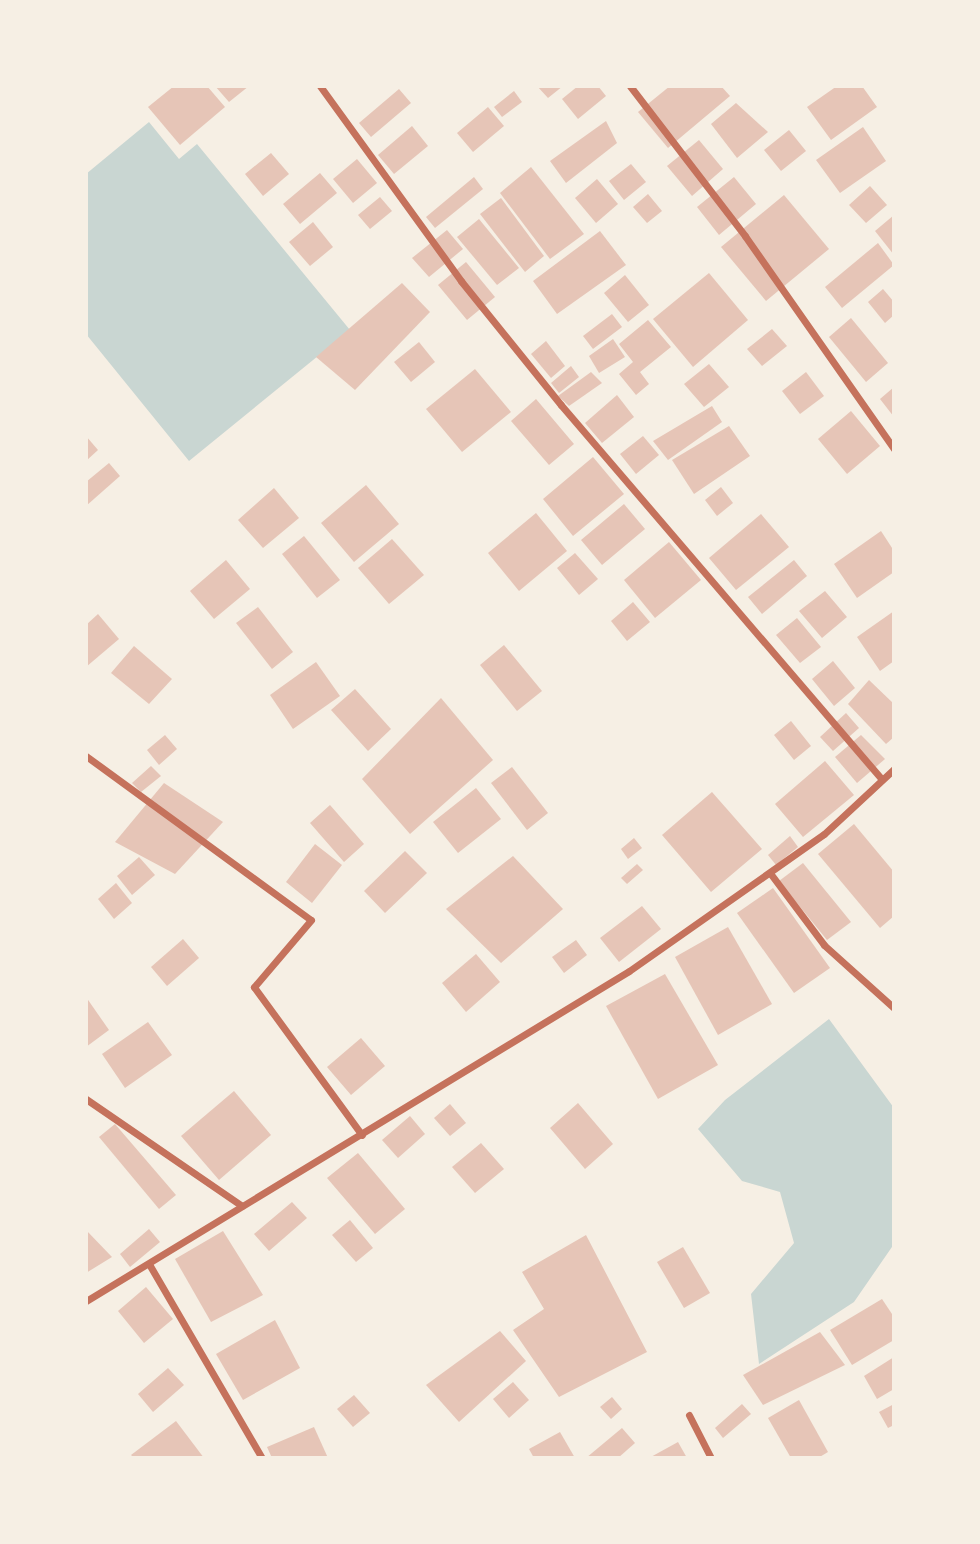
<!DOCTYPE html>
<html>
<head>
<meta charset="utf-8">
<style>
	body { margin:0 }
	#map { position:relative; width:980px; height:1544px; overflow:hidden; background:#f6efe4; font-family:Commissioner,sans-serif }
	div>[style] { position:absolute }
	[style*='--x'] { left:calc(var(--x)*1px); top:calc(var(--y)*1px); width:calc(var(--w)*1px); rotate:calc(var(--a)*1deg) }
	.water>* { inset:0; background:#c9d6d2 }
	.building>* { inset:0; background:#e6c5b7 }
	.minor>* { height:7px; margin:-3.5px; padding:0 3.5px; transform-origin:3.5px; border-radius:3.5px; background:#c5725c }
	span { translate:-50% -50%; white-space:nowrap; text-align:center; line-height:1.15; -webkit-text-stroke:5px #f6efe4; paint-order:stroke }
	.frame { position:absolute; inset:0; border:88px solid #f6efe4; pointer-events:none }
</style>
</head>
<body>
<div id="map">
	<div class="water">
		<div style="clip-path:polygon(149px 122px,179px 159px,197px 144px,350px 330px,189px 461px,86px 334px,86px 174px)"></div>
		<div style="clip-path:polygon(829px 1019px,894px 1108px,894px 1244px,854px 1302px,759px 1364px,751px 1294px,794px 1243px,780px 1192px,742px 1181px,698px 1129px,725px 1100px)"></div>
	</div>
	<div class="building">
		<div style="clip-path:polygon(174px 86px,207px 86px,225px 107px,180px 145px,148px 107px)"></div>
		<div style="clip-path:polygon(215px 86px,249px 86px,229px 102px)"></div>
		<div style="clip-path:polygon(537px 86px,563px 86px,548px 98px)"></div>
		<div style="clip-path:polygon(578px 86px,598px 86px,606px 96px,578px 119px,562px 99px)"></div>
		<div style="clip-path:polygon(670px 86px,721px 86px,730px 96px,668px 148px,638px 112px)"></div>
		<div style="clip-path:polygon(837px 86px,862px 86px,877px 107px,831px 140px,807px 107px)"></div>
		<div style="clip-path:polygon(399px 89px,411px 103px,371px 137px,359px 123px)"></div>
		<div style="clip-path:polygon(514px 91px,522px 102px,502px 117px,494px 107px)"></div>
		<div style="clip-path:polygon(736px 103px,768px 132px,737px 158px,711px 124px)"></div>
		<div style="clip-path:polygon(488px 107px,504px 126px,473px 152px,457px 133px)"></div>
		<div style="clip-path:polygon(606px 121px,617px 143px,566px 183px,550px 161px)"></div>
		<div style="clip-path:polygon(412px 126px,428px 146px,394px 174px,378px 155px)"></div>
		<div style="clip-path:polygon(863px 127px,886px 161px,840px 193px,816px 160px)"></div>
		<div style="clip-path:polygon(789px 130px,806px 151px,781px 171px,764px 150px)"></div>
		<div style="clip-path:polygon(699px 140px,723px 169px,692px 196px,667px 166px)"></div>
		<div style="clip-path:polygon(271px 153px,289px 174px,263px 196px,245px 174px)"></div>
		<div style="clip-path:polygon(357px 159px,377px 183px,353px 203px,333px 179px)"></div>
		<div style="clip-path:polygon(631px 164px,646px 182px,624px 200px,609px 181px)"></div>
		<div style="clip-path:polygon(531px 167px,584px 234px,550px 259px,500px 193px)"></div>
		<div style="clip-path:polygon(320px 173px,337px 193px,300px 224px,283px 204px)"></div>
		<div style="clip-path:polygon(474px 177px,483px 189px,435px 228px,426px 217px)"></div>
		<div style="clip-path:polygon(734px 177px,756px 204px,719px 235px,697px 207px)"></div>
		<div style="clip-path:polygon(597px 179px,618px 204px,596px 223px,575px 198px)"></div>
		<div style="clip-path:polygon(870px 186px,887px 205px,866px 223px,849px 205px)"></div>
		<div style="clip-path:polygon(648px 194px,662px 211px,647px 223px,633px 207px)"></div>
		<div style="clip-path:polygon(784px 195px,829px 249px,766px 301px,721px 247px)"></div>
		<div style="clip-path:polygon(380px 197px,392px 211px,370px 229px,358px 215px)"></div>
		<div style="clip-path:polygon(501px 198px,544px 256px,525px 272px,480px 214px)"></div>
		<div style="clip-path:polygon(894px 215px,894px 255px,875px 231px)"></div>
		<div style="clip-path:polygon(479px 219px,519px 268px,497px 285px,457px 237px)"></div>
		<div style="clip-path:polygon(313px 222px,333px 247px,310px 266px,289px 242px)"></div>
		<div style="clip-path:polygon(447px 230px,463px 249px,429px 277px,412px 258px)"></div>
		<div style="clip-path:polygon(600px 231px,626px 265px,557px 314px,533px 281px)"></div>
		<div style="clip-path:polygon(878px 243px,894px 265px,842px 308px,825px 287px)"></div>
		<div style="clip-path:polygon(466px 262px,495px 297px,467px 320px,438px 285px)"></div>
		<div style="clip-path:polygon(709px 273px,748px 320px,693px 367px,653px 319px)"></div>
		<div style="clip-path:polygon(625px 275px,649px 305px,628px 322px,604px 293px)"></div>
		<div style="clip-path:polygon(402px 283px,430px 312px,355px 390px,316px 357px)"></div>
		<div style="clip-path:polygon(883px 289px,894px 302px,894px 315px,885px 323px,868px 302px)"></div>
		<div style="clip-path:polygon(612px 314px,622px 327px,593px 349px,583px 336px)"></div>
		<div style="clip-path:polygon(851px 318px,888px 363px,866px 382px,829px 337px)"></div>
		<div style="clip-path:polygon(648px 320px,671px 347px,640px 372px,649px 384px,636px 395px,619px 374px,633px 362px,619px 344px)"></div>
		<div style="clip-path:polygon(772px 329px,787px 346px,762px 366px,747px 349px)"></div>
		<div style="clip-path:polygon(613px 339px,625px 357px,599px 373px,589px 356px)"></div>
		<div style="clip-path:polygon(546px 341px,565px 366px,551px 378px,531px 354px)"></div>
		<div style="clip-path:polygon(419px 342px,435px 362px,411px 382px,394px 362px)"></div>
		<div style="clip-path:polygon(709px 364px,729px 387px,704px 407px,684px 384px)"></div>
		<div style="clip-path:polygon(571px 366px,579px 377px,559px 393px,551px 383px)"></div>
		<div style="clip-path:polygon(475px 369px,511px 412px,462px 452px,426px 409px)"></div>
		<div style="clip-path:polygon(591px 372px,602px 383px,569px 406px,558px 396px)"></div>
		<div style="clip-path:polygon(806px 372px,824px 396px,800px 414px,782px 391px)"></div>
		<div style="clip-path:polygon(894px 387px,894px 417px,880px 399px)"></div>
		<div style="clip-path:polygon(617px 395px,634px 417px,602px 443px,585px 423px)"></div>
		<div style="clip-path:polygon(536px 399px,574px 444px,549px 465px,511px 421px)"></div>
		<div style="clip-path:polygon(712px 406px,722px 422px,668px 460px,653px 441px)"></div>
		<div style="clip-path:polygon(851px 411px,880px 446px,847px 474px,818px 439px)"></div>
		<div style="clip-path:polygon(729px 426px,750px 456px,694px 494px,672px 460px)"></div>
		<div style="clip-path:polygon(86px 436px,98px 450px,86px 461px)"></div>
		<div style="clip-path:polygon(643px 436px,659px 455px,636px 474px,620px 454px)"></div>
		<div style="clip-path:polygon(593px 457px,624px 494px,573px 536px,543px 499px)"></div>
		<div style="clip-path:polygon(109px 463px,120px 476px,86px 506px,86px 482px)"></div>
		<div style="clip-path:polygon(366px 485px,399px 524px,354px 562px,321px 523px)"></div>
		<div style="clip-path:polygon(721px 487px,733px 503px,717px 516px,705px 500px)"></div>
		<div style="clip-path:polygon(274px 488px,299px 518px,263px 548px,238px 520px)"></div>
		<div style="clip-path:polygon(624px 504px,645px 529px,602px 565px,581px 540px)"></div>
		<div style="clip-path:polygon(536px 513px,567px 551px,519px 591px,488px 553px)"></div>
		<div style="clip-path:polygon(761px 514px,789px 547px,736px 590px,709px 558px)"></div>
		<div style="clip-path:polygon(881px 531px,894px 551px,894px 572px,857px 598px,834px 564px)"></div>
		<div style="clip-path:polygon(304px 536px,340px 580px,317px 598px,282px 554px)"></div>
		<div style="clip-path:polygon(392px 539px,424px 575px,389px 604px,358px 568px)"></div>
		<div style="clip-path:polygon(669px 542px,701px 580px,655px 618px,624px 580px)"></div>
		<div style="clip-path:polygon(575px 553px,598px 579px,579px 595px,557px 568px)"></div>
		<div style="clip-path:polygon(226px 560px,250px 589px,214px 619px,190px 591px)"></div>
		<div style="clip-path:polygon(794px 560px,807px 576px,762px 614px,748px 597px)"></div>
		<div style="clip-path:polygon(825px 591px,847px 617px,822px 638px,799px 611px)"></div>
		<div style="clip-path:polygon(633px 602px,650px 622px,627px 641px,611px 621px)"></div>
		<div style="clip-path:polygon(258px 607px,293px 652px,272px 669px,236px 623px)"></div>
		<div style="clip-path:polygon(894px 611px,894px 661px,880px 671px,857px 637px)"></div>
		<div style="clip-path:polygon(98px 614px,119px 639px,86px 667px,86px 625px)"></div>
		<div style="clip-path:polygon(797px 618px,821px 647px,800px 663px,776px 635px)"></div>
		<div style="clip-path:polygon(504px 645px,542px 691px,517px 711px,480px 665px)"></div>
		<div style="clip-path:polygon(134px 646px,172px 679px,149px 704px,111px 673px)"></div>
		<div style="clip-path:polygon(833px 661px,855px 688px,834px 706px,812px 679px)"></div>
		<div style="clip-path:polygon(316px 662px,340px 696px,293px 729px,270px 695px)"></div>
		<div style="clip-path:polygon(869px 680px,894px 704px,894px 737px,886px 744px,848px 704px)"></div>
		<div style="clip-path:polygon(355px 689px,391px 729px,368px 751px,331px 710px)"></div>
		<div style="clip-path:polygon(441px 698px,493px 760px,410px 834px,362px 779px)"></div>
		<div style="clip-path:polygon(846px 713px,859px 728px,833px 751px,820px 737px)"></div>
		<div style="clip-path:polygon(791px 721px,811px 746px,794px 760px,774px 735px)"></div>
		<div style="clip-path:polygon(165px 735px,177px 749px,159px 765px,147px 750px)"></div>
		<div style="clip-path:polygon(861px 735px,885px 759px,857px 783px,835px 757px)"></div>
		<div style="clip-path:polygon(825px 761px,854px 795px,803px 837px,775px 804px)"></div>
		<div style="clip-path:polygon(151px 766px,161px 776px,141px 792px,132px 783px)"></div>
		<div style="clip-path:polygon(512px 767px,548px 813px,527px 830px,491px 783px)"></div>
		<div style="clip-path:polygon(164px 783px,223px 822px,175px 874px,115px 842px)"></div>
		<div style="clip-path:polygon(476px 788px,501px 819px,458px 853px,433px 822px)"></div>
		<div style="clip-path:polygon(712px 792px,762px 849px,711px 892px,662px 835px)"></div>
		<div style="clip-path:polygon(330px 805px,364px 844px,344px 862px,310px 823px)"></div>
		<div style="clip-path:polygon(854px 824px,894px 872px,894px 916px,880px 928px,818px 854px)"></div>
		<div style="clip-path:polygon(790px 836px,798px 847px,776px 865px,768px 855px)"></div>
		<div style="clip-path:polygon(634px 838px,642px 848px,628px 859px,621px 849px)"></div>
		<div style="clip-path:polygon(315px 844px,342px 865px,312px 903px,286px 882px)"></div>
		<div style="clip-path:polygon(405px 851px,427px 873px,385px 913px,364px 891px)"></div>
		<div style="clip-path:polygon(513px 856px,563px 909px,501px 963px,446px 909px)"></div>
		<div style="clip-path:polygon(139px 857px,155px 875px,132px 895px,117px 876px)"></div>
		<div style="clip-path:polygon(803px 863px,851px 922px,827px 940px,779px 881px)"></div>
		<div style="clip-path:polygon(637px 864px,643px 870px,627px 884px,621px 878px)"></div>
		<div style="clip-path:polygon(116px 883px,132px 903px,114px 919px,98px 899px)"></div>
		<div style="clip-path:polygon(773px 888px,830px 968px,794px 993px,737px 913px)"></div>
		<div style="clip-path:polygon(642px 906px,661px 929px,619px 962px,600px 938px)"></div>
		<div style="clip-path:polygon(728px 927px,772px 1004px,718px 1035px,675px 957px)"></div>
		<div style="clip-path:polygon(183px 939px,199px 958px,167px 986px,151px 967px)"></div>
		<div style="clip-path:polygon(576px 940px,587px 955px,564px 973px,552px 957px)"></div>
		<div style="clip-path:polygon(476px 954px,500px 982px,466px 1012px,442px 983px)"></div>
		<div style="clip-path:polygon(665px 974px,718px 1065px,658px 1099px,606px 1006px)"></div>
		<div style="clip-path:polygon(86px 997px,109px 1030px,86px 1047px)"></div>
		<div style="clip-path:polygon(148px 1022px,172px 1055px,125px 1088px,102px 1054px)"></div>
		<div style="clip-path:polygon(361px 1038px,385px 1066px,351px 1095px,327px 1067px)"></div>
		<div style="clip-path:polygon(234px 1091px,271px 1135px,219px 1180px,181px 1136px)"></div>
		<div style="clip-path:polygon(578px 1103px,613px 1144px,585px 1169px,550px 1128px)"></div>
		<div style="clip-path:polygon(450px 1104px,466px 1123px,450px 1136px,434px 1118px)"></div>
		<div style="clip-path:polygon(410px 1116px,425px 1134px,398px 1158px,382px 1140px)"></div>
		<div style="clip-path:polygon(115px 1124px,176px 1195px,159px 1209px,99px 1137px)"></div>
		<div style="clip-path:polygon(481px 1143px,504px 1169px,475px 1193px,452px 1167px)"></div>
		<div style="clip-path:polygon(358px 1153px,405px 1209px,375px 1234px,327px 1178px)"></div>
		<div style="clip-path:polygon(292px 1202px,307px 1218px,269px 1251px,254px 1234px)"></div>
		<div style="clip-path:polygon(350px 1220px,373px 1248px,356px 1262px,332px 1235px)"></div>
		<div style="clip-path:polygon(149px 1229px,160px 1242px,130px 1267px,120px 1254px)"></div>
		<div style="clip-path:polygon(86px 1230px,112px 1257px,86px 1273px)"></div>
		<div style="clip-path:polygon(223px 1231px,263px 1295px,211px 1322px,175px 1259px)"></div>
		<div style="clip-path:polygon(586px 1235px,647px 1352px,559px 1397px,513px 1330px,544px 1309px,522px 1272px)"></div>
		<div style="clip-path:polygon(683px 1247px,710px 1293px,684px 1308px,657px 1262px)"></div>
		<div style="clip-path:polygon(146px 1287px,173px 1319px,144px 1343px,118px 1311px)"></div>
		<div style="clip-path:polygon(882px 1299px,894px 1317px,894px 1340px,852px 1365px,830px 1330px)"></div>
		<div style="clip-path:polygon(275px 1320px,300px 1368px,243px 1400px,216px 1354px)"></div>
		<div style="clip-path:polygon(500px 1331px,526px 1361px,459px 1422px,426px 1385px)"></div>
		<div style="clip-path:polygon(820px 1332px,845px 1365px,763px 1405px,743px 1375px)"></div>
		<div style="clip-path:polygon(894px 1357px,894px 1389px,877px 1399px,864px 1376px)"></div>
		<div style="clip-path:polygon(168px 1368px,184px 1385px,153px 1412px,138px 1394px)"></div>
		<div style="clip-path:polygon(513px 1382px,529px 1400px,509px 1418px,493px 1399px)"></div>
		<div style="clip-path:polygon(354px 1395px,370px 1413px,353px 1427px,337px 1409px)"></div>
		<div style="clip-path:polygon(612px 1397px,622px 1409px,611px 1419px,600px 1407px)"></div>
		<div style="clip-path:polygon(799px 1400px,828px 1452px,818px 1458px,791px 1458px,768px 1418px)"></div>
		<div style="clip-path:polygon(742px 1404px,751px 1414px,723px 1438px,715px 1428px)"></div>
		<div style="clip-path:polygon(894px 1404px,894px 1425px,888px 1428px,879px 1412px)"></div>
		<div style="clip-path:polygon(176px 1421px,204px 1458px,134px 1458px,131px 1455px)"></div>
		<div style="clip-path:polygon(314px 1427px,328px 1458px,272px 1458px,267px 1447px)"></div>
		<div style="clip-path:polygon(622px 1428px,635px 1443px,618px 1458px,586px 1458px)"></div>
		<div style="clip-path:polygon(560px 1432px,575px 1458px,534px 1458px,529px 1449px)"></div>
		<div style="clip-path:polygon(678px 1442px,687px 1458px,649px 1458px)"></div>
	</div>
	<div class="minor">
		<div style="--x:320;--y:86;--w:241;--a:54.1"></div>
		<div style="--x:461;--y:281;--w:159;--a:51.1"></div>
		<div style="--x:561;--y:405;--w:492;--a:49.4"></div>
		<div style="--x:630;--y:86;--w:189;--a:52.5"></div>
		<div style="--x:745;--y:236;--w:260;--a:55"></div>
		<div style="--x:86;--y:756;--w:278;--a:36.1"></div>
		<div style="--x:311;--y:920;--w:88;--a:130.4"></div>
		<div style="--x:254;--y:987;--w:183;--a:53.9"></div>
		<div style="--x:770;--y:873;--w:90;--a:53.1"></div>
		<div style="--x:824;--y:945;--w:94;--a:42"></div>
		<div style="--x:86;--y:1099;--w:189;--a:34.4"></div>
		<div style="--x:149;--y:1264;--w:225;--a:59.8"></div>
		<div style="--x:86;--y:1301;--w:635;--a:-31.29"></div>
		<div style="--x:629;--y:971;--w:238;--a:-35.1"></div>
		<div style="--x:824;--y:834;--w:96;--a:-42.9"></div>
		<div style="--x:689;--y:1415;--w:48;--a:62.9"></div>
	</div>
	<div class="frame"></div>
</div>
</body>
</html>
